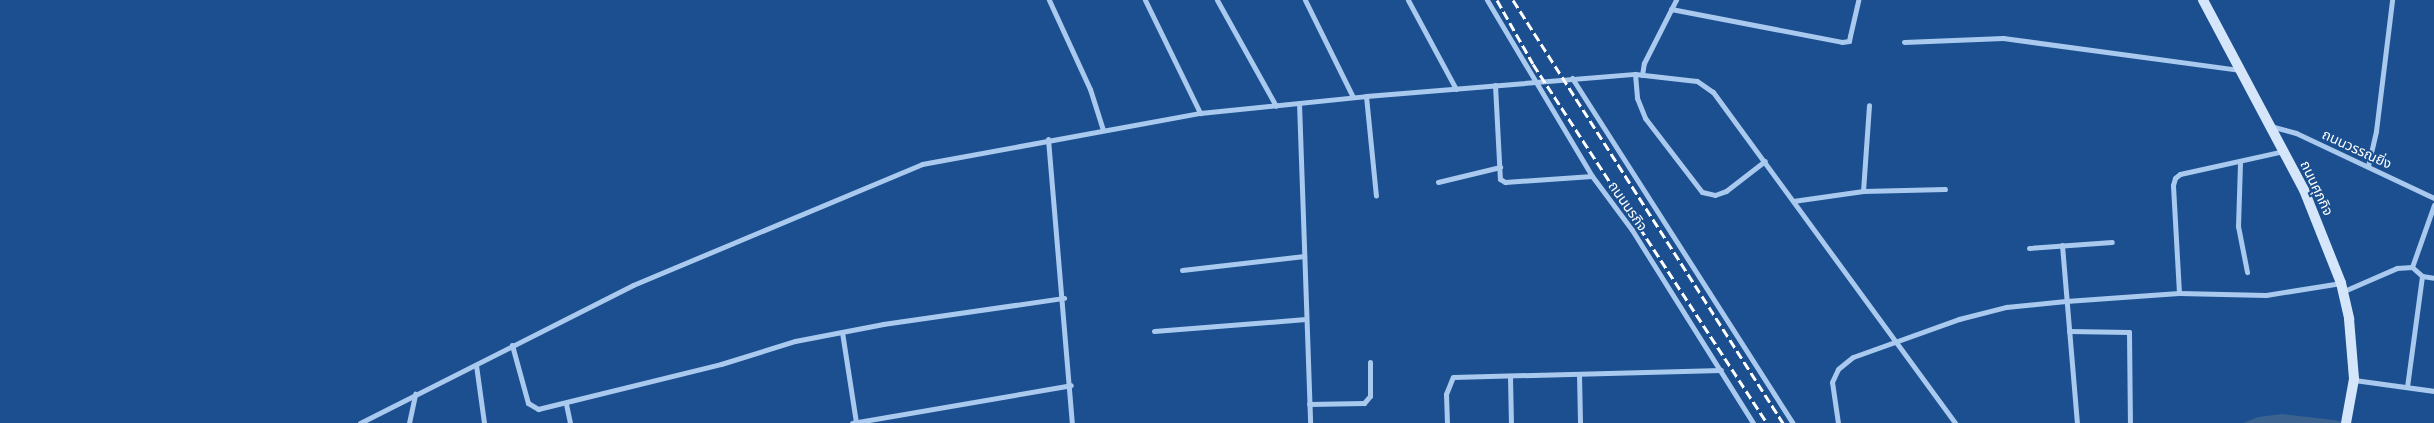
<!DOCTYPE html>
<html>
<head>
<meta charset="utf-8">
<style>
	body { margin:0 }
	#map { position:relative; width:2434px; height:423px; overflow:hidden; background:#1b4f8f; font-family:Raleway,"Noto Sans Thai",sans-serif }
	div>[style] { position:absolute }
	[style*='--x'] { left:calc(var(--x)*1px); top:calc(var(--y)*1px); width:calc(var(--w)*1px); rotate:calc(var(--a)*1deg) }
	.water>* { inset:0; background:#3c6290 }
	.street>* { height:5px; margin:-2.5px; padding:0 2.5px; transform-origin:2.5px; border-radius:2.5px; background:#a9c9ee }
	.secondary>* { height:10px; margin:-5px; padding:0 5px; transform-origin:5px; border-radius:5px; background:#d6e6fa }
	.rail>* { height:3px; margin-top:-1.5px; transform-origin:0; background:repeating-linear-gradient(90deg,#fff 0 9px,transparent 0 13px) }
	span { translate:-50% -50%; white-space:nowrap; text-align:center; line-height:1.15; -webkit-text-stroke:4px #1b4f8f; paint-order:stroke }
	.street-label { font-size:14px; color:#fff }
</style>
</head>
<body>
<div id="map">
	<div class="water">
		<div style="clip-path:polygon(2282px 414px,2334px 420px,2347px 423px,2243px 423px,2258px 417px)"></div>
	</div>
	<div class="street">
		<div style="--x:1049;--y:0;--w:98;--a:65.3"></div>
		<div style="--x:1090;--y:89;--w:43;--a:72.4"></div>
		<div style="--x:1145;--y:0;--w:126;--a:64"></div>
		<div style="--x:1217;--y:0;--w:121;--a:60.9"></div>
		<div style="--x:1305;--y:0;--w:108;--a:63.7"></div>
		<div style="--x:1408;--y:0;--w:101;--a:61.7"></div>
		<div style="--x:1487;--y:0;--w:205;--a:59.2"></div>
		<div style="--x:1592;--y:176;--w:67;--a:53.5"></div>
		<div style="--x:1632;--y:230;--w:228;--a:57.9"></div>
		<div style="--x:1671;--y:9;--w:174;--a:10.9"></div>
		<div style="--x:1842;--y:42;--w:7;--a:-8"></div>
		<div style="--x:1849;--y:41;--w:5;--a:-79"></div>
		<div style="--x:1850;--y:36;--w:37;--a:-77"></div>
		<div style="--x:1904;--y:42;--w:99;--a:-2.3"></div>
		<div style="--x:2003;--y:38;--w:238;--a:7.7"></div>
		<div style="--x:1635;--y:74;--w:24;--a:85"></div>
		<div style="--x:1637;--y:98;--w:22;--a:68"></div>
		<div style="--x:1645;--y:118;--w:93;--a:52.4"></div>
		<div style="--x:1702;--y:192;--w:13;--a:13"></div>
		<div style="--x:1715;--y:195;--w:12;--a:-20"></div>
		<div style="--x:1726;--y:191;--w:49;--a:-37.6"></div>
		<div style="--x:1642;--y:75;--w:12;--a:-81"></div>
		<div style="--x:1644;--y:63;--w:71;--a:-63.1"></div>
		<div style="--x:1572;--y:78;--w:410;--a:57.4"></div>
		<div style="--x:1495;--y:85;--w:94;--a:87"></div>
		<div style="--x:1500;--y:179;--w:6;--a:31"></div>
		<div style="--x:1505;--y:182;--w:87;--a:-3.9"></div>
		<div style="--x:1366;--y:96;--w:100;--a:84.3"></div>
		<div style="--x:1299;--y:103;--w:320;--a:88"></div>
		<div style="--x:2270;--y:126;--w:27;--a:15"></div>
		<div style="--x:2296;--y:133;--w:153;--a:25.2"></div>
		<div style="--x:1048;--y:139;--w:285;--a:85.2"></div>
		<div style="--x:2240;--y:163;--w:63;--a:91.8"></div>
		<div style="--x:2238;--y:226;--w:47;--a:78.9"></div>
		<div style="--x:2368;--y:166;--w:36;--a:-77"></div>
		<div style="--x:2376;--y:131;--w:132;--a:-83"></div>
		<div style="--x:1438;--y:182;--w:64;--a:-13.6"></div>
		<div style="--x:1863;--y:191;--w:86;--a:-86"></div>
		<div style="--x:1793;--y:201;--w:71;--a:-8.1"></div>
		<div style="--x:1863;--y:191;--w:82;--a:-1.4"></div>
		<div style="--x:2062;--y:245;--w:179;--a:85.2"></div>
		<div style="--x:2029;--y:248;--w:83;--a:-4.1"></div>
		<div style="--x:2412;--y:267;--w:66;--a:-70.5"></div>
		<div style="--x:1182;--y:270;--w:123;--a:-6.5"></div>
		<div style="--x:2344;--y:291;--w:58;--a:-23.5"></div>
		<div style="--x:2397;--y:268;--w:15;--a:-4"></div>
		<div style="--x:2412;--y:267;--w:13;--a:42"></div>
		<div style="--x:2422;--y:276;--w:12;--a:9"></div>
		<div style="--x:2179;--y:293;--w:108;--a:-93.2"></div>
		<div style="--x:2173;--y:185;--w:7;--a:-74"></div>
		<div style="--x:2175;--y:178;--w:6;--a:-39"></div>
		<div style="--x:2180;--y:174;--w:107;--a:-12.5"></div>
		<div style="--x:1154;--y:331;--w:152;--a:-4.5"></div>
		<div style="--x:2069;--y:331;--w:60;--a:1"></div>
		<div style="--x:2129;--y:332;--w:91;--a:89.4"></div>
		<div style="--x:842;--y:332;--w:91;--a:81.2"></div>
		<div style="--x:512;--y:345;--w:60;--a:74.6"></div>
		<div style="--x:528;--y:403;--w:12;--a:31"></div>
		<div style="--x:538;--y:409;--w:188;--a:-13.8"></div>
		<div style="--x:721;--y:364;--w:77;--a:-17.3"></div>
		<div style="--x:795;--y:341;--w:90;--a:-10.9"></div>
		<div style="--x:883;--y:324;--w:183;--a:-8.2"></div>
		<div style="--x:476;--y:365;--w:59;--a:82.1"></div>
		<div style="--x:1579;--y:374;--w:49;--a:88.8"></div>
		<div style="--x:1510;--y:377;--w:46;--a:88.8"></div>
		<div style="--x:2354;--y:380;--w:81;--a:7.8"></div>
		<div style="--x:2407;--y:387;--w:112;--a:-82.3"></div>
		<div style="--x:566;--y:404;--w:19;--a:78"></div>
		<div style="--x:1309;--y:404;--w:55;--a:-1"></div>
		<div style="--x:1364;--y:403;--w:9;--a:-49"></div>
		<div style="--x:1370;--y:396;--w:34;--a:-90"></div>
		<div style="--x:360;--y:423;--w:306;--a:-26.8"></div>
		<div style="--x:633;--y:285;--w:313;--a:-22.7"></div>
		<div style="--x:922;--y:164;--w:283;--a:-10.4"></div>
		<div style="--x:1200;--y:113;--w:167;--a:-5.8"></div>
		<div style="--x:1366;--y:96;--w:270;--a:-4.7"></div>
		<div style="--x:1635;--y:74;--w:62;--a:6.4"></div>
		<div style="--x:1697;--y:81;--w:19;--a:35"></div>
		<div style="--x:1713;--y:92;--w:410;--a:53.8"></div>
		<div style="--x:409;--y:423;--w:30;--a:-78"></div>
		<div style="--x:852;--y:423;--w:222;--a:-9.8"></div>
		<div style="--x:1447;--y:423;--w:29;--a:-92"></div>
		<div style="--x:1446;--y:394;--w:18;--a:-68"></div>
		<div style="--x:1453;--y:377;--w:268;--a:-1.5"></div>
		<div style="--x:1838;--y:423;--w:41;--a:-98.3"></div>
		<div style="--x:1832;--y:382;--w:14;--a:-65"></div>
		<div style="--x:1838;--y:369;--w:19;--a:-39"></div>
		<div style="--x:1853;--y:357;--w:113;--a:-19.7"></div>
		<div style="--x:1959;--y:319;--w:49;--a:-14.3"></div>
		<div style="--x:2006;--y:307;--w:60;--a:-5.7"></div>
		<div style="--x:2066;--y:301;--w:113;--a:-4"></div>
		<div style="--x:2179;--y:293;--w:87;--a:1.3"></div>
		<div style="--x:2266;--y:295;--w:76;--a:-9.1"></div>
	</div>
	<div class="secondary">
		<div style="--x:2203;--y:0;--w:215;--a:62"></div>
		<div style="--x:2304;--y:190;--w:100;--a:68.3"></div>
		<div style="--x:2341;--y:283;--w:37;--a:77"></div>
		<div style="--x:2349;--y:319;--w:60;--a:85.2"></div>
		<div style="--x:2354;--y:379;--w:45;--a:100.3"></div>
	</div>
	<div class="rail">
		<div style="--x:1497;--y:0;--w:73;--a:60.6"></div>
		<div style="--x:1533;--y:64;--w:429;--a:56.9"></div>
		<div style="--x:1513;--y:0;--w:502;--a:57.45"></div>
	</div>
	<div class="street-label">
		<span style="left:2357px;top:149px;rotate:25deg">ถนนวรรณยิ่ง</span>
		<span style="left:2317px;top:188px;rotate:65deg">ถนนศุภกิจ</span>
		<span style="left:1628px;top:206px;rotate:55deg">ถนนนรกิจ</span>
	</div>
</div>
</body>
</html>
